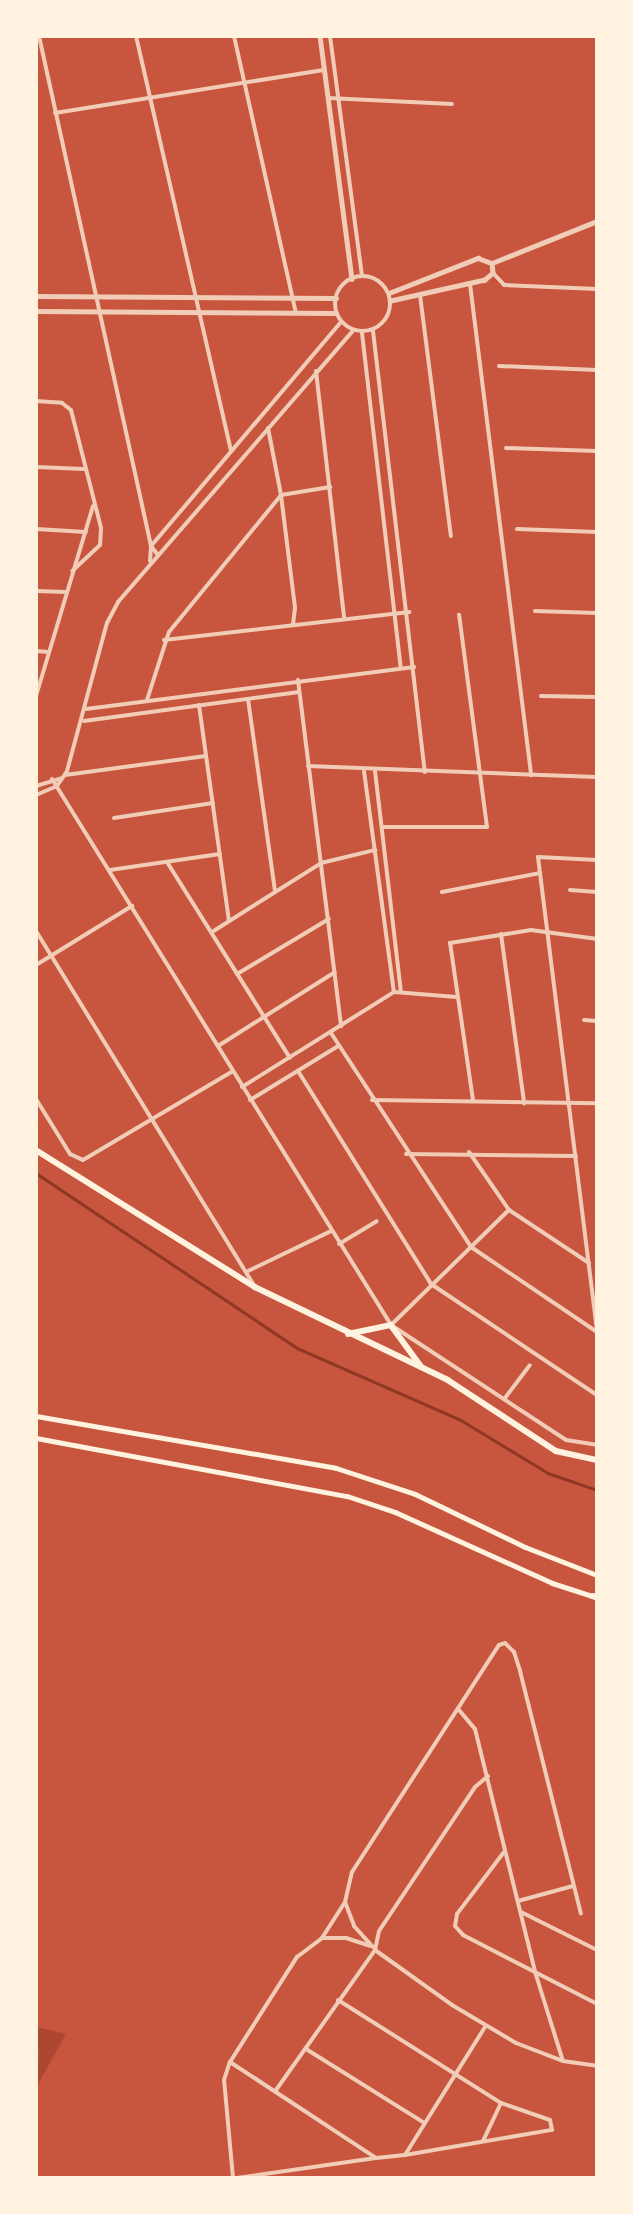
<!DOCTYPE html>
<html>
<head>
<meta charset="utf-8">
<style>
	body { margin:0 }
	#map { position:relative; width:633px; height:2214px; overflow:hidden; background:#c8553d; font-family:Signika,sans-serif }
	div>[style] { position:absolute }
	[style*='--x'] { left:calc(var(--x)*1px); top:calc(var(--y)*1px); width:calc(var(--w)*1px); rotate:calc(var(--a)*1deg) }
	.green>* { inset:0; background:#ae4732 }
	.stream>* { height:2.5px; margin:-1.25px; padding:0 1.25px; transform-origin:1.25px; border-radius:1.25px; background:#8f3625 }
	.minor>* { height:4px; margin:-2px; padding:0 2px; transform-origin:2px; border-radius:2px; background:#f1ccb7 }
	.tertiary>* { height:4.5px; margin:-2.25px; padding:0 2.25px; transform-origin:2.25px; border-radius:2.25px; background:#f1ccb7 }
	.tertiary>.ring { margin:-2.25px; padding:0; box-sizing:content-box; background:none; border:4.5px solid #f1ccb7; border-radius:50% }
	.secondary>* { height:5px; margin:-2.5px; padding:0 2.5px; transform-origin:2.5px; border-radius:2.5px; background:#fff3e0 }
	.primary>* { height:5.5px; margin:-2.75px; padding:0 2.75px; transform-origin:2.75px; border-radius:2.75px; background:#fff3e0 }
	span { translate:-50% -50%; white-space:nowrap; text-align:center; line-height:1.15; -webkit-text-stroke:4px #fff3e0; paint-order:stroke }
	.frame { position:absolute; inset:0; border:38px solid #fff3e0; pointer-events:none }
</style>
</head>
<body>
<div id="map">
	<div class="green">
		<div style="clip-path:polygon(36px 2027px,66px 2034px,36px 2088px,39px 2054px)"></div>
	</div>
	<div class="stream">
		<div style="--x:36;--y:1173;--w:314;--a:33.8"></div>
		<div style="--x:297;--y:1348;--w:179;--a:23.7"></div>
		<div style="--x:461;--y:1420;--w:102;--a:31.3"></div>
		<div style="--x:548;--y:1473;--w:52;--a:19.1"></div>
	</div>
	<div class="minor">
		<div style="--x:39;--y:36;--w:522;--a:77.61"></div>
		<div style="--x:151;--y:546;--w:11;--a:52"></div>
		<div style="--x:136;--y:36;--w:426;--a:77.1"></div>
		<div style="--x:234;--y:36;--w:284;--a:77.4"></div>
		<div style="--x:330;--y:36;--w:242;--a:82.4"></div>
		<div style="--x:328;--y:98;--w:124;--a:2.8"></div>
		<div style="--x:55;--y:113;--w:272;--a:-9.1"></div>
		<div style="--x:493;--y:273;--w:16;--a:47"></div>
		<div style="--x:504;--y:285;--w:93;--a:2.5"></div>
		<div style="--x:470;--y:284;--w:495;--a:82.9"></div>
		<div style="--x:420;--y:295;--w:243;--a:82.7"></div>
		<div style="--x:373;--y:331;--w:444;--a:83.3"></div>
		<div style="--x:362;--y:333;--w:337;--a:83.4"></div>
		<div style="--x:499;--y:366;--w:98;--a:2.3"></div>
		<div style="--x:316;--y:371;--w:249;--a:83.5"></div>
		<div style="--x:36;--y:401;--w:26;--a:4"></div>
		<div style="--x:62;--y:403;--w:11;--a:38"></div>
		<div style="--x:71;--y:410;--w:122;--a:75.7"></div>
		<div style="--x:101;--y:528;--w:17;--a:93"></div>
		<div style="--x:100;--y:545;--w:38;--a:137"></div>
		<div style="--x:268;--y:428;--w:68;--a:79"></div>
		<div style="--x:281;--y:495;--w:114;--a:82.9"></div>
		<div style="--x:295;--y:608;--w:17;--a:97"></div>
		<div style="--x:506;--y:448;--w:91;--a:1.9"></div>
		<div style="--x:36;--y:467;--w:48;--a:2.4"></div>
		<div style="--x:36;--y:529;--w:50;--a:3.4"></div>
		<div style="--x:517;--y:529;--w:80;--a:2.1"></div>
		<div style="--x:150;--y:561;--w:15;--a:-86"></div>
		<div style="--x:151;--y:546;--w:294;--a:-49.7"></div>
		<div style="--x:36;--y:591;--w:30;--a:2"></div>
		<div style="--x:535;--y:611;--w:62;--a:1.8"></div>
		<div style="--x:164;--y:640;--w:247;--a:-6.5"></div>
		<div style="--x:36;--y:651;--w:13;--a:4"></div>
		<div style="--x:298;--y:680;--w:349;--a:82.9"></div>
		<div style="--x:36;--y:696;--w:198;--a:-73.3"></div>
		<div style="--x:541;--y:696;--w:56;--a:1"></div>
		<div style="--x:248;--y:699;--w:193;--a:82"></div>
		<div style="--x:147;--y:700;--w:71;--a:-72.1"></div>
		<div style="--x:169;--y:632;--w:177;--a:-50.7"></div>
		<div style="--x:281;--y:495;--w:50;--a:-9.3"></div>
		<div style="--x:199;--y:705;--w:218;--a:82.1"></div>
		<div style="--x:86;--y:709;--w:331;--a:-7.3"></div>
		<div style="--x:84;--y:721;--w:217;--a:-7.7"></div>
		<div style="--x:308;--y:766;--w:289;--a:2.2"></div>
		<div style="--x:364;--y:771;--w:223;--a:82.3"></div>
		<div style="--x:375;--y:771;--w:222;--a:83.3"></div>
		<div style="--x:65;--y:775;--w:142;--a:-7.7"></div>
		<div style="--x:52;--y:779;--w:643;--a:58.16"></div>
		<div style="--x:391;--y:1325;--w:209;--a:33.3"></div>
		<div style="--x:566;--y:1440;--w:31;--a:9"></div>
		<div style="--x:36;--y:786;--w:27;--a:-17"></div>
		<div style="--x:36;--y:795;--w:23;--a:-23"></div>
		<div style="--x:57;--y:786;--w:18;--a:-56"></div>
		<div style="--x:67;--y:771;--w:153;--a:-74.9"></div>
		<div style="--x:107;--y:623;--w:24;--a:-62"></div>
		<div style="--x:118;--y:602;--w:359;--a:-49.1"></div>
		<div style="--x:114;--y:818;--w:100;--a:-8.6"></div>
		<div style="--x:382;--y:827;--w:105;--a:0"></div>
		<div style="--x:487;--y:827;--w:214;--a:-97.5"></div>
		<div style="--x:597;--y:860;--w:59;--a:-177.1"></div>
		<div style="--x:538;--y:857;--w:476;--a:82.9"></div>
		<div style="--x:167;--y:862;--w:231;--a:57.9"></div>
		<div style="--x:110;--y:870;--w:111;--a:-8.3"></div>
		<div style="--x:570;--y:890;--w:27;--a:4"></div>
		<div style="--x:442;--y:892;--w:100;--a:-11"></div>
		<div style="--x:36;--y:931;--w:416;--a:58.4"></div>
		<div style="--x:212;--y:932;--w:129;--a:-32.3"></div>
		<div style="--x:321;--y:863;--w:56;--a:-13.5"></div>
		<div style="--x:501;--y:934;--w:171;--a:82.2"></div>
		<div style="--x:36;--y:965;--w:113;--a:-31.6"></div>
		<div style="--x:237;--y:974;--w:107;--a:-30.9"></div>
		<div style="--x:584;--y:1020;--w:13;--a:4"></div>
		<div style="--x:331;--y:1033;--w:256;--a:56.8"></div>
		<div style="--x:471;--y:1247;--w:152;--a:34"></div>
		<div style="--x:218;--y:1046;--w:138;--a:-32.3"></div>
		<div style="--x:298;--y:1071;--w:251;--a:58"></div>
		<div style="--x:431;--y:1284;--w:200;--a:33.8"></div>
		<div style="--x:242;--y:1087;--w:179;--a:-32"></div>
		<div style="--x:394;--y:992;--w:63;--a:4.5"></div>
		<div style="--x:36;--y:1099;--w:65;--a:58.3"></div>
		<div style="--x:70;--y:1154;--w:14;--a:25"></div>
		<div style="--x:83;--y:1160;--w:174;--a:-30.7"></div>
		<div style="--x:250;--y:1100;--w:103;--a:-31.5"></div>
		<div style="--x:372;--y:1100;--w:225;--a:0.8"></div>
		<div style="--x:473;--y:1100;--w:159;--a:-98.3"></div>
		<div style="--x:450;--y:943;--w:82;--a:-9.1"></div>
		<div style="--x:531;--y:930;--w:67;--a:7.8"></div>
		<div style="--x:469;--y:1152;--w:70;--a:55.4"></div>
		<div style="--x:509;--y:1210;--w:96;--a:33.5"></div>
		<div style="--x:406;--y:1154;--w:170;--a:0.7"></div>
		<div style="--x:339;--y:1244;--w:44;--a:-31.2"></div>
		<div style="--x:248;--y:1271;--w:92;--a:-25.7"></div>
		<div style="--x:391;--y:1325;--w:165;--a:-44.3"></div>
		<div style="--x:505;--y:1398;--w:41;--a:-52.9"></div>
		<div style="--x:459;--y:1710;--w:25;--a:50"></div>
		<div style="--x:475;--y:1729;--w:253;--a:76.1"></div>
		<div style="--x:536;--y:1975;--w:90;--a:72.6"></div>
		<div style="--x:504;--y:1852;--w:78;--a:127.2"></div>
		<div style="--x:457;--y:1914;--w:12;--a:99"></div>
		<div style="--x:455;--y:1926;--w:12;--a:48"></div>
		<div style="--x:463;--y:1935;--w:151;--a:27.2"></div>
		<div style="--x:518;--y:1901;--w:57;--a:-15.3"></div>
		<div style="--x:345;--y:1902;--w:26;--a:69"></div>
		<div style="--x:354;--y:1926;--w:28;--a:48"></div>
		<div style="--x:521;--y:1912;--w:85;--a:26.6"></div>
		<div style="--x:322;--y:1938;--w:24;--a:0"></div>
		<div style="--x:346;--y:1938;--w:25;--a:18"></div>
		<div style="--x:375;--y:1950;--w:95;--a:35.5"></div>
		<div style="--x:452;--y:2005;--w:74;--a:30.7"></div>
		<div style="--x:516;--y:2043;--w:50;--a:21"></div>
		<div style="--x:563;--y:2061;--w:34;--a:8"></div>
		<div style="--x:338;--y:2000;--w:193;--a:32.3"></div>
		<div style="--x:501;--y:2103;--w:42;--a:115.3"></div>
		<div style="--x:485;--y:2027;--w:151;--a:122"></div>
		<div style="--x:405;--y:2155;--w:149;--a:-9.7"></div>
		<div style="--x:552;--y:2130;--w:10;--a:-101"></div>
		<div style="--x:550;--y:2120;--w:52;--a:-160.9"></div>
		<div style="--x:306;--y:2049;--w:138;--a:32"></div>
		<div style="--x:230;--y:2062;--w:175;--a:33.3"></div>
		<div style="--x:376;--y:2158;--w:29;--a:-6"></div>
		<div style="--x:276;--y:2090;--w:171;--a:-54.7"></div>
		<div style="--x:375;--y:1950;--w:19;--a:-78"></div>
		<div style="--x:379;--y:1931;--w:173;--a:-56.3"></div>
		<div style="--x:475;--y:1787;--w:17;--a:-40"></div>
		<div style="--x:233;--y:2178;--w:98;--a:-95.2"></div>
		<div style="--x:224;--y:2080;--w:19;--a:-72"></div>
		<div style="--x:230;--y:2062;--w:125;--a:-57.5"></div>
		<div style="--x:297;--y:1957;--w:31;--a:-37"></div>
		<div style="--x:322;--y:1938;--w:43;--a:-57.4"></div>
		<div style="--x:345;--y:1902;--w:31;--a:-77"></div>
		<div style="--x:352;--y:1872;--w:270;--a:-57.1"></div>
		<div style="--x:499;--y:1645;--w:6;--a:-18"></div>
		<div style="--x:505;--y:1643;--w:13;--a:45"></div>
		<div style="--x:514;--y:1652;--w:20;--a:72"></div>
		<div style="--x:520;--y:1671;--w:250;--a:75.9"></div>
		<div style="--x:237;--y:2178;--w:140;--a:-8.2"></div>
	</div>
	<div class="tertiary">
		<div style="--x:320;--y:36;--w:245;--a:82.5"></div>
		<div style="--x:492;--y:263;--w:113;--a:-21.8"></div>
		<div class="ring" style="left:335px;top:276px;width:51.5px;height:51.5px"></div>
		<div style="--x:389;--y:293;--w:96;--a:-21.5"></div>
		<div style="--x:478;--y:258;--w:15;--a:20"></div>
		<div style="--x:492;--y:263;--w:10;--a:84"></div>
		<div style="--x:493;--y:273;--w:11;--a:139"></div>
		<div style="--x:485;--y:280;--w:96;--a:167.4"></div>
		<div style="--x:36;--y:296;--w:300;--a:0.4"></div>
		<div style="--x:36;--y:311;--w:300;--a:0.4"></div>
	</div>
	<div class="secondary">
		<div style="--x:36;--y:1416;--w:304;--a:9.8"></div>
		<div style="--x:336;--y:1468;--w:83;--a:18.2"></div>
		<div style="--x:415;--y:1494;--w:122;--a:25.7"></div>
		<div style="--x:525;--y:1547;--w:77;--a:21.3"></div>
		<div style="--x:36;--y:1438;--w:316;--a:10.6"></div>
		<div style="--x:347;--y:1496;--w:51;--a:18.4"></div>
		<div style="--x:395;--y:1512;--w:172;--a:24.3"></div>
		<div style="--x:552;--y:1583;--w:45;--a:18"></div>
	</div>
	<div class="primary">
		<div style="--x:36;--y:1150;--w:258;--a:32"></div>
		<div style="--x:255;--y:1287;--w:214;--a:25.7"></div>
		<div style="--x:448;--y:1380;--w:129;--a:33.3"></div>
		<div style="--x:556;--y:1451;--w:42;--a:12.4"></div>
		<div style="--x:348;--y:1334;--w:44;--a:-11.8"></div>
		<div style="--x:391;--y:1325;--w:51;--a:53.8"></div>
		<div style="--x:593;--y:1596;--w:4;--a:14"></div>
	</div>
	<div class="frame"></div>
</div>
</body>
</html>
